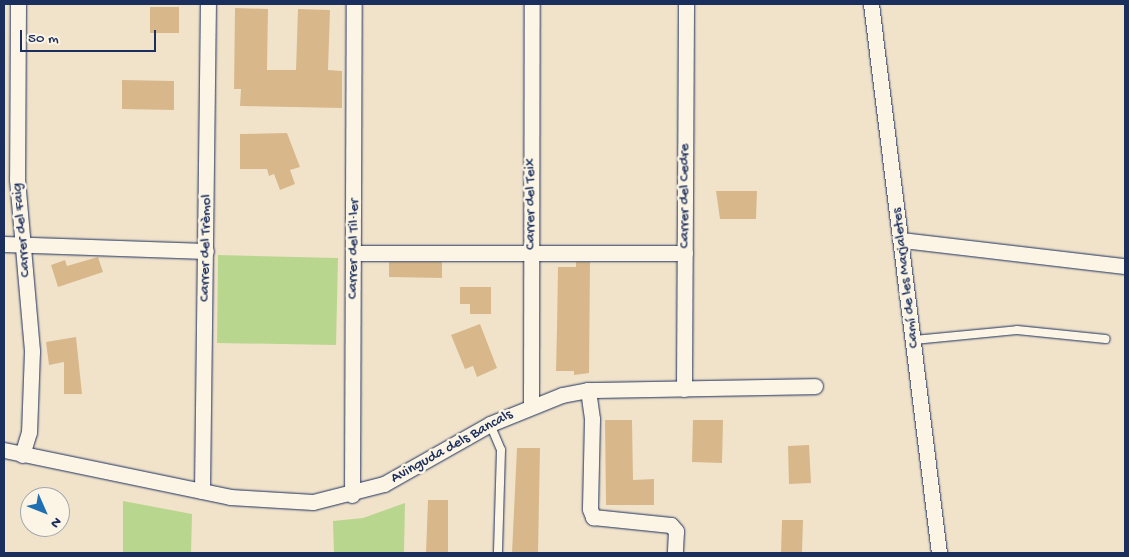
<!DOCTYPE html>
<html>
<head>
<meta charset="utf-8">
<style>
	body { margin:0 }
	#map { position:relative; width:1129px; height:557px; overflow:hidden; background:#f1e3ca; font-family:"Gochi Hand",sans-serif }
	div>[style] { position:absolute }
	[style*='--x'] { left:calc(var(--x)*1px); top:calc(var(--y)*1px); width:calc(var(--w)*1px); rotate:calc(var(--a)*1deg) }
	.green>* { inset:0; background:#b9d68e }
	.building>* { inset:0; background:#d8b88b }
	.roads { filter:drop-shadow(0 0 1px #1b2f5e) drop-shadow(0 0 1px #1b2f5e) }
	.lane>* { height:8px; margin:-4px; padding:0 4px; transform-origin:4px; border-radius:4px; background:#fcf5e5 }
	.street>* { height:15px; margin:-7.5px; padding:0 7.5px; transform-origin:7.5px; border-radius:7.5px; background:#fcf5e5 }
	span { translate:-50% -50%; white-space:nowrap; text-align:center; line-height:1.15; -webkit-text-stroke:5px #fcf5e5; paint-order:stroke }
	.street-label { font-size:15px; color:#1b2f5e }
	.frame { position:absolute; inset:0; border:5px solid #1b2f5e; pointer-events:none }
	.north { position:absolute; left:20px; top:487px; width:50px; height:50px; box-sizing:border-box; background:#fcf5e5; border:1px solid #a2a6af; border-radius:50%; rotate:134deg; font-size:14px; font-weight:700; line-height:20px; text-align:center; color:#1b2f5e }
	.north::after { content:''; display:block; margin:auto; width:18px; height:22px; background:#1f6fb2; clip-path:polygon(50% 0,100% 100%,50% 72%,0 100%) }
	.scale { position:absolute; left:20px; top:30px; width:136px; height:22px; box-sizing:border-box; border:2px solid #1b2f5e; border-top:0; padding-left:6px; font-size:15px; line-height:18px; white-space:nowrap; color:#1b2f5e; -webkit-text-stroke:4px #fcf5e5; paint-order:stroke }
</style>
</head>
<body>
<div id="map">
	<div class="green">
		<div style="clip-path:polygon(218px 255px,338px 258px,336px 345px,217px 343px)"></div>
		<div style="clip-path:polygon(123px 501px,192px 514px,191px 553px,123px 553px)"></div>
		<div style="clip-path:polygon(405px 503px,404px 553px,334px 553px,333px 521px,363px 518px)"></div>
	</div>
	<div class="building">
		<div style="clip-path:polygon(150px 7px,179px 7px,179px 33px,150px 33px)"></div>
		<div style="clip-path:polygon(235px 8px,268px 9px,267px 70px,296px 70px,298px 9px,330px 10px,328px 70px,342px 71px,342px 108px,240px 106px,241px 89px,234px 89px)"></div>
		<div style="clip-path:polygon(122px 80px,174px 81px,174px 110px,122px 109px)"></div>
		<div style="clip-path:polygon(287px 133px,300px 167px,290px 170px,295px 184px,280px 190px,274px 174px,269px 176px,267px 169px,240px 169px,240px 134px)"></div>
		<div style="clip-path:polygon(716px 191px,757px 191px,756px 219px,720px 219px)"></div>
		<div style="clip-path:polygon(98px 257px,103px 272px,58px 287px,51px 265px,65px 260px,67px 266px)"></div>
		<div style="clip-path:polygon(389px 262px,442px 262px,442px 278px,389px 277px)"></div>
		<div style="clip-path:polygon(576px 262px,590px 262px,589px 373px,574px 375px,574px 371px,556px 371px,557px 327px,558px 267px,576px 267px)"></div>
		<div style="clip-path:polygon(460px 287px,491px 287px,491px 314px,470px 314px,470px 304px,460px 304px)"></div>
		<div style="clip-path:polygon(480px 324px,497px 368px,477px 377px,473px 366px,465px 369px,451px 335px)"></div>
		<div style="clip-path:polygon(76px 337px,82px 394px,64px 394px,64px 362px,49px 365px,46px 342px)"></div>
		<div style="clip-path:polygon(605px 420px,632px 420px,633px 480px,654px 479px,654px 505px,606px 505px)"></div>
		<div style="clip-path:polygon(693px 420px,723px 420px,722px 463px,692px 462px)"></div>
		<div style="clip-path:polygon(809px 445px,811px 483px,789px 484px,788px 446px)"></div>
		<div style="clip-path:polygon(517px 448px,540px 448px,538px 553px,512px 553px)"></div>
		<div style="clip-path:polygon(428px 500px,448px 500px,448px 553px,426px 553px)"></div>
		<div style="clip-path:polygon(782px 520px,803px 520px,802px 553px,781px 553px)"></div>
	</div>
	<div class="roads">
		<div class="lane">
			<div style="--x:914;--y:340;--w:103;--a:-5.5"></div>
			<div style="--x:1017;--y:330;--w:89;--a:5.8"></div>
			<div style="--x:490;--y:424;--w:28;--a:67"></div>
			<div style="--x:501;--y:450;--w:103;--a:91.7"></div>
		</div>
		<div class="street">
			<div style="--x:18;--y:4;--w:175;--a:90.3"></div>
			<div style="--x:17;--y:179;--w:173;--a:85"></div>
			<div style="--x:32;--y:351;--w:81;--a:92.1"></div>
			<div style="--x:29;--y:432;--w:24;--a:107"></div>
			<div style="--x:871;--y:4;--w:553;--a:82.94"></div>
			<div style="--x:902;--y:240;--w:225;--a:6.7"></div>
			<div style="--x:4;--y:244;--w:202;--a:2"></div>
			<div style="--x:354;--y:253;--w:331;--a:0"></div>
			<div style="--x:684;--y:389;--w:385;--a:-89.7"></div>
			<div style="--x:588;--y:390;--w:29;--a:82"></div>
			<div style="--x:592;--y:419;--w:90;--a:91.3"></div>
			<div style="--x:590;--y:509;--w:9;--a:69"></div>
			<div style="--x:593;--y:517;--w:78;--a:5.9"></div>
			<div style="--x:671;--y:525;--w:8;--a:50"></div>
			<div style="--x:676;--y:531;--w:22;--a:93"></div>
			<div style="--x:531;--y:404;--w:400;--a:-89.9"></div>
			<div style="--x:4;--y:450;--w:231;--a:11.7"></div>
			<div style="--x:230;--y:497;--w:83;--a:3.4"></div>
			<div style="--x:313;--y:502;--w:73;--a:-14.2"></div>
			<div style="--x:384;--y:484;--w:122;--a:-29.5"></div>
			<div style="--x:490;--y:424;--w:78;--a:-21.9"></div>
			<div style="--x:562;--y:395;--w:26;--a:-11"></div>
			<div style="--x:588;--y:390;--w:227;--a:-1"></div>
			<div style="--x:202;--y:491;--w:487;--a:-89.3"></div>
			<div style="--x:352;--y:495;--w:491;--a:-89.8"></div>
		</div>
	</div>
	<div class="street-label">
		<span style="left:685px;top:196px;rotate:-90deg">Carrer del Cedre</span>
		<span style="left:531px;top:204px;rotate:-90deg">Carrer del Teix</span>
		<span style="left:22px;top:230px;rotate:-95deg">Carrer del Faig</span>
		<span style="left:206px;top:248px;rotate:-89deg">Carrer del Trèmol</span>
		<span style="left:354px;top:249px;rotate:-89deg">Carrer del Til·ler</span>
		<span style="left:906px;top:278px;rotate:-97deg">Camí de les Marjaletes</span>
		<span style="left:452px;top:447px;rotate:-29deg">Avinguda dels Bancals</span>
	</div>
	<div class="frame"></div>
	<div class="north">N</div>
	<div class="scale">50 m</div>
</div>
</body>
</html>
